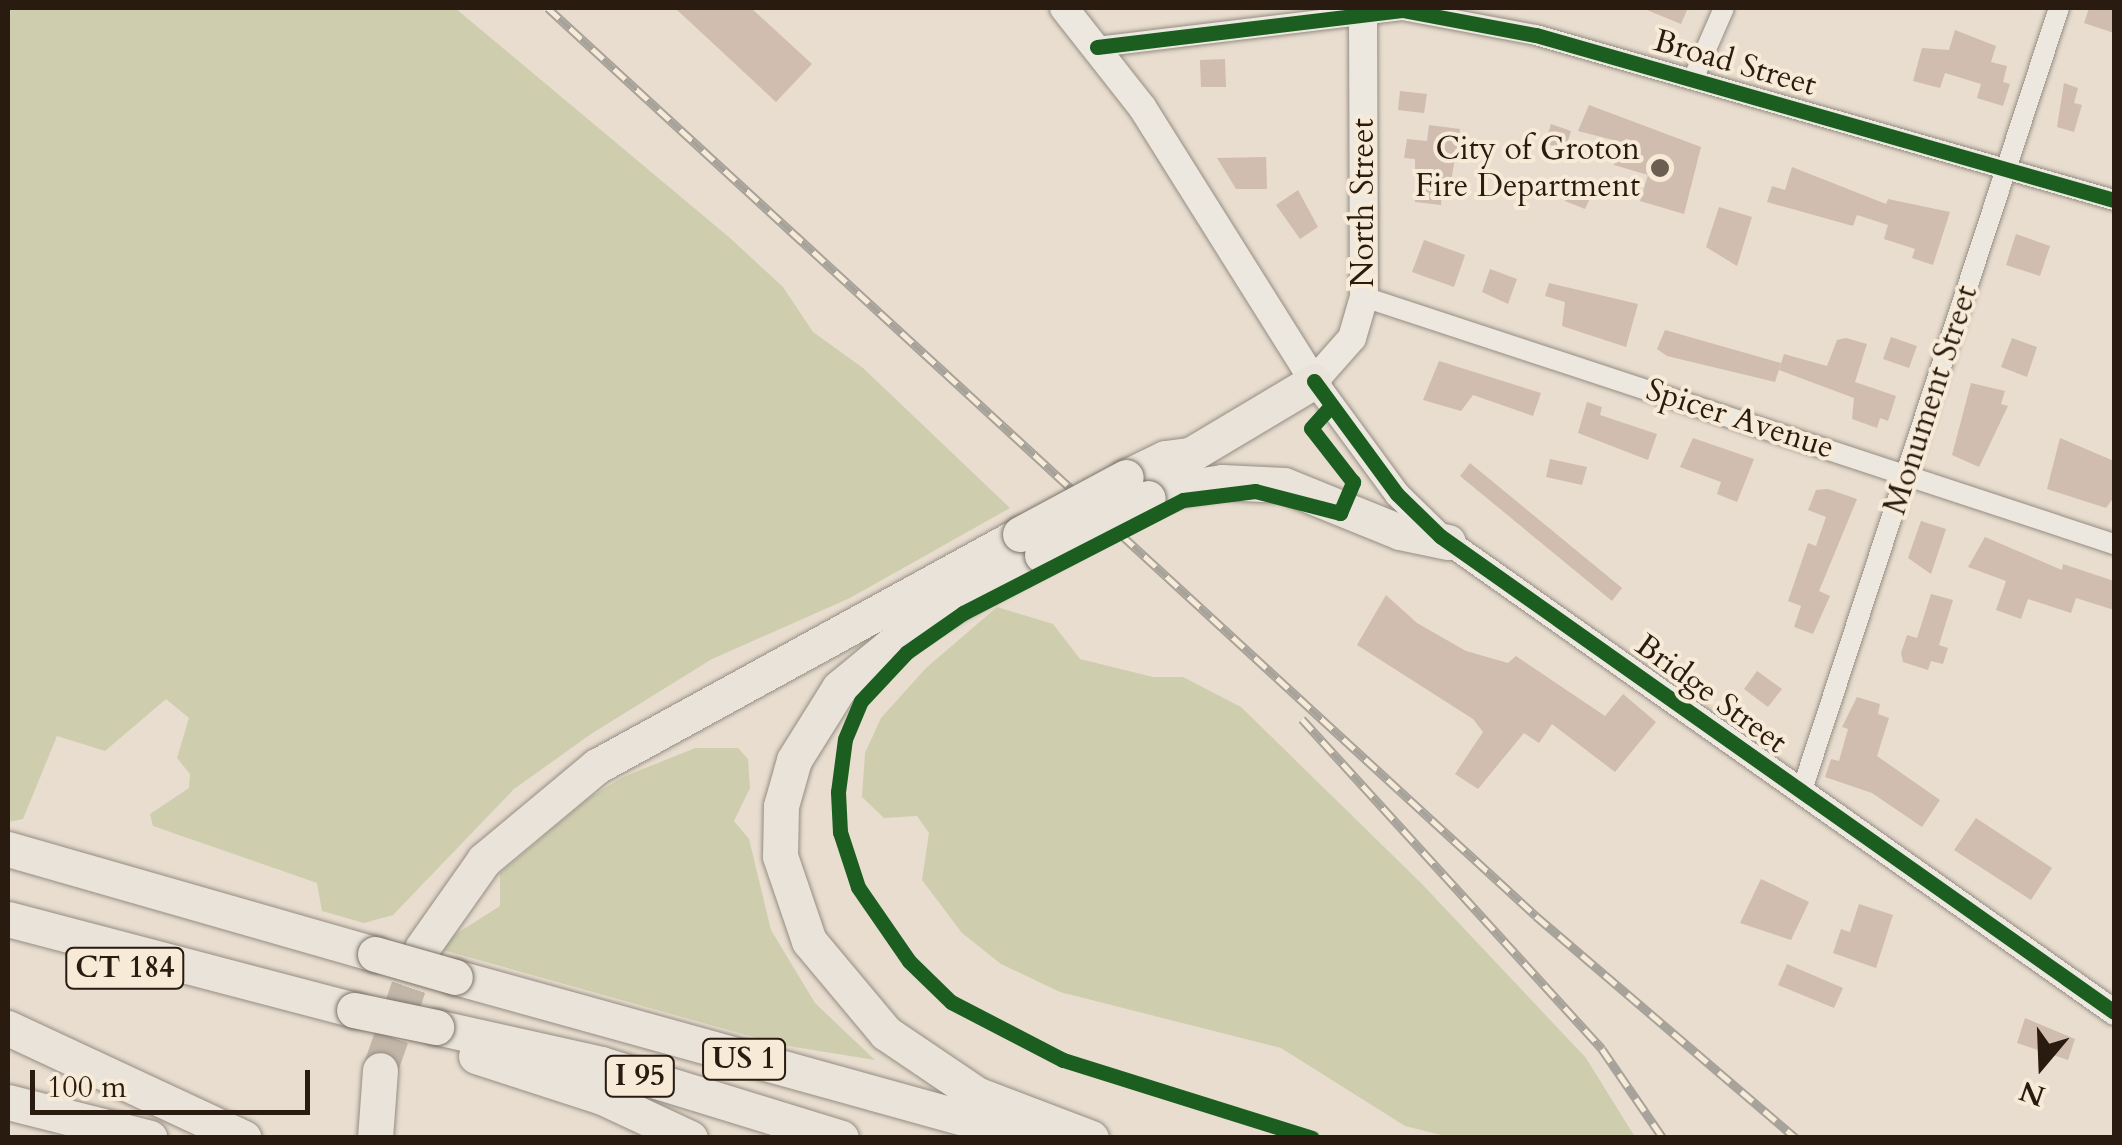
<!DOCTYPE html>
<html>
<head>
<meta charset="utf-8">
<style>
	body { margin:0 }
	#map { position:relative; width:2122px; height:1145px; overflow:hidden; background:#e8ddce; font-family:Cardo,serif }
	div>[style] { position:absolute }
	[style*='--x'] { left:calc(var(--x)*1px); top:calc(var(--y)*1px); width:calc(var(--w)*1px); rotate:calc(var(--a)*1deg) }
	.green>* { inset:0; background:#ceceaf }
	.building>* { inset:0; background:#d0bdaf }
	.motorway-tunnel>* { height:35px; margin-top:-17.5px; transform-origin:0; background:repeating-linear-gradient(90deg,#c2b6a8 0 35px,transparent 0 53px) }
	.roads { filter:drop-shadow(0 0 2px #958d83) drop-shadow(0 0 2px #958d83) }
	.minor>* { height:20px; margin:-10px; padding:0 10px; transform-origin:10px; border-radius:10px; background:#ece7df }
	.tertiary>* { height:25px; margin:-12.5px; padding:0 12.5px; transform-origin:12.5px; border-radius:12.5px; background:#ece7df }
	.secondary>* { height:28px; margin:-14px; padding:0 14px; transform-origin:14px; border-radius:14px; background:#ece7df }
	.motorway>* { height:35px; margin:-17.5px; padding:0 17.5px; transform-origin:17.5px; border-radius:17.5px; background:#e9e3da }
	.rail>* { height:9px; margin-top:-4.5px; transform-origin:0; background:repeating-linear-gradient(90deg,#f7ebd8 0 15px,#a7a29a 0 30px); box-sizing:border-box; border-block:2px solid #a7a29a }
	.bridges { filter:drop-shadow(0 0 2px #7b7369) drop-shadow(0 0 2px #7b7369) }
	.motorway-bridge>* { height:35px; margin:-17.5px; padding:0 17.5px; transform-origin:17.5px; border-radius:17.5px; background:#e9e3da }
	.cycleway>* { height:15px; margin:-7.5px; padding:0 7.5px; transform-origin:7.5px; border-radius:7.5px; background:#1b5e20 }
	.dots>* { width:28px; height:28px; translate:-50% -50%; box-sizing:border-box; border:5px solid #f7ebd8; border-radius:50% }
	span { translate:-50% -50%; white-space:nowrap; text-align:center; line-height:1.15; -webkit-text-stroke:8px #f7ebd8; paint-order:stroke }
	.shield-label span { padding:2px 8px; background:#f7ebd8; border:2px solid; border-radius:8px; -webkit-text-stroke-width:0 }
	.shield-label { font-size:30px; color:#291b0f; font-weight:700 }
	.street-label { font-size:32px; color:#291b0f }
	.poi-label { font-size:32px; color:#291b0f }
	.right { translate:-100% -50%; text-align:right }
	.frame { position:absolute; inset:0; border:10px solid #291b0f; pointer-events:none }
	.north { position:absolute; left:1992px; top:1015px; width:100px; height:100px; -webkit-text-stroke:8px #f7ebd8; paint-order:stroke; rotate:199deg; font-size:28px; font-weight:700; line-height:40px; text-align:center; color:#291b0f }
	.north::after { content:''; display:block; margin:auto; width:35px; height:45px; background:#291b0f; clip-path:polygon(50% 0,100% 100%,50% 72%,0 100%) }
	.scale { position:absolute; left:30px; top:1070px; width:280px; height:45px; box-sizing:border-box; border:5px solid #291b0f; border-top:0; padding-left:12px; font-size:30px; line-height:35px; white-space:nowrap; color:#291b0f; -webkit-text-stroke:8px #f7ebd8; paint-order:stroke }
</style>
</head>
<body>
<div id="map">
	<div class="green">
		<div style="clip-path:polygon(8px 8px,455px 8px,730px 238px,783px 287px,813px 332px,863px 368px,1010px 508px,850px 598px,712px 659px,591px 734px,514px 789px,393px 915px,364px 923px,322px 911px,317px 883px,153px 826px,150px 814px,189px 788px,190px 774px,177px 758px,189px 718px,166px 699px,105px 751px,57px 736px,23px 819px,8px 822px)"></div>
		<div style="clip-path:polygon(997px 607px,1053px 624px,1080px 659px,1153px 677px,1183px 677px,1241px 707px,1421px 883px,1586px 1058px,1635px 1137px,1449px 1137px,1405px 1126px,1281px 1048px,1060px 992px,1001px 964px,962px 933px,922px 880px,929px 833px,917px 816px,884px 818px,862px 797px,865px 753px,881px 718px,926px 668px)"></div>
		<div style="clip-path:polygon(695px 748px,738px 748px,748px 759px,750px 788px,734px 821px,749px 839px,771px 930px,815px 1003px,875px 1060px,782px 1045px,443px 950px,445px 941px,500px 906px,500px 873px,589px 798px,623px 777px)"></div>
	</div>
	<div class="building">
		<div style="clip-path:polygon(675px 8px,751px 8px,812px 64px,776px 102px)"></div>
		<div style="clip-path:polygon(1642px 8px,1688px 8px,1681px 24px)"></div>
		<div style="clip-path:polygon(2089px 8px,2114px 8px,2114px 33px,2084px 23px)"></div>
		<div style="clip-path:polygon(1955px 30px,1996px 46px,1991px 62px,2007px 66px,2003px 82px,2010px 84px,2003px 106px,1977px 98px,1981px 84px,1945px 73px,1940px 88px,1913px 81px,1922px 48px,1949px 50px)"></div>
		<div style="clip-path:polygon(1225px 59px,1226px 87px,1201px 87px,1200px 60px)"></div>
		<div style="clip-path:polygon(2064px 83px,2078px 88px,2074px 103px,2082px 105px,2074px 132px,2057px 127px)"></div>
		<div style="clip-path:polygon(1400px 91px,1427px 94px,1424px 113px,1398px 110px)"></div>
		<div style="clip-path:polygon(1589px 105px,1701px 147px,1684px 214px,1640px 201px,1648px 175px,1614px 165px,1621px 142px,1578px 131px)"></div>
		<div style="clip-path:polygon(1551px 124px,1571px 131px,1565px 150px,1545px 143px)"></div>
		<div style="clip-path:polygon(1429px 125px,1460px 129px,1449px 193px,1442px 192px,1441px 205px,1415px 202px,1415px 159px,1404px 158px,1407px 139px,1427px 141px)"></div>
		<div style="clip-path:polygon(1266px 157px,1267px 189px,1236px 189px,1217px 158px)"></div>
		<div style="clip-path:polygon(1792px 167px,1886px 204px,1888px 199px,1950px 212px,1933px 265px,1912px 258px,1915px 249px,1884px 239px,1888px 225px,1857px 215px,1853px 226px,1767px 202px,1772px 186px,1785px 190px)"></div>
		<div style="clip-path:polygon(1574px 181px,1594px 190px,1585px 209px,1565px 201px)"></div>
		<div style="clip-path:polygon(1298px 190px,1318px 227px,1300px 239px,1276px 205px)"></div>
		<div style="clip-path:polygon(1719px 207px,1752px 217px,1737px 266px,1706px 247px)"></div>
		<div style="clip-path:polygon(2016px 234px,2050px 246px,2040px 276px,2006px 265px)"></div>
		<div style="clip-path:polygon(1424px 240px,1465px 255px,1454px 287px,1412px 272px)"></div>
		<div style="clip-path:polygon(1490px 269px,1517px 279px,1508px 304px,1482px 292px)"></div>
		<div style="clip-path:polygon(1549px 283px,1638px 304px,1626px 347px,1562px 326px,1565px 302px,1545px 296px)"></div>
		<div style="clip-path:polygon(1665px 330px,1781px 363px,1775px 382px,1667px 356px,1657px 349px)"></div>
		<div style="clip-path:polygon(1891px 337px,1917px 346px,1909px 368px,1883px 359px)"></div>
		<div style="clip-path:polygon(1846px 338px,1867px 344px,1855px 382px,1896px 396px,1888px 421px,1880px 418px,1877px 428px,1852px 419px,1854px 398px,1779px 370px,1784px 354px,1827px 366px,1837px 340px)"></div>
		<div style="clip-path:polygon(2012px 338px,2037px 347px,2027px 377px,2001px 367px)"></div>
		<div style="clip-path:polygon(1439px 361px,1541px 393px,1533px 416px,1473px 395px,1461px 411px,1423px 400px)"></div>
		<div style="clip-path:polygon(1971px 383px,2005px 391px,2001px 404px,2008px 406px,1979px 467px,1952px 455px)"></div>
		<div style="clip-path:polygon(1587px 402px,1602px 407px,1600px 415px,1657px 434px,1648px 460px,1578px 433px)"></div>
		<div style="clip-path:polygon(1693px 438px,1754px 459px,1737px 502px,1717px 494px,1721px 482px,1680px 467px)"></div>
		<div style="clip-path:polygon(2060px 438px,2114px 461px,2114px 497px,2106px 508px,2047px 489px)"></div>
		<div style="clip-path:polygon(1550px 459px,1587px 467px,1582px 485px,1546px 477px)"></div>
		<div style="clip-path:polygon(1470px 463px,1622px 588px,1612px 601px,1460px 476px)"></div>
		<div style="clip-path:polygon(1828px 489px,1857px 499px,1819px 591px,1830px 596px,1813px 634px,1794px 627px,1801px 606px,1788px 601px,1808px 543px,1816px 546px,1826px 517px,1808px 510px,1816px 490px)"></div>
		<div style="clip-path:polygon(1921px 521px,1946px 529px,1931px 574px,1908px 558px)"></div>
		<div style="clip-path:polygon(1985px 537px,2062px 570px,2063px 564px,2114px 581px,2114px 610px,2076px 598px,2071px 613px,2028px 599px,2021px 619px,1996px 610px,2006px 581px,1968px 567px)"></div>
		<div style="clip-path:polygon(1931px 594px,1953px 600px,1939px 645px,1948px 648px,1943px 664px,1931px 661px,1928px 670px,1903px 662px,1901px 653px,1907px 635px,1917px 638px)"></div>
		<div style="clip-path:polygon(1386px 595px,1417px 623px,1466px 651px,1508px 663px,1516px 656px,1605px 716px,1623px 694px,1656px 722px,1615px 772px,1552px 724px,1539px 743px,1524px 733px,1478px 789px,1455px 774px,1483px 732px,1473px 719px,1357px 645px)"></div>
		<div style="clip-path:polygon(1757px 671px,1782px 689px,1768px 707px,1744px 689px)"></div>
		<div style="clip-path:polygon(1857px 697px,1880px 704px,1878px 714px,1889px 718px,1877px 756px,1940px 800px,1922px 827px,1872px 793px,1825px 777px,1831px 759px,1839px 761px,1848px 729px,1842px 727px)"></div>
		<div style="clip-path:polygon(1976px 818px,2052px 868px,2031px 900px,1954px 850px)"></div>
		<div style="clip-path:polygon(1761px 879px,1809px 902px,1791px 940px,1740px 923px)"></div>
		<div style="clip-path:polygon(1859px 904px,1893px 915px,1876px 968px,1833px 953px,1841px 929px,1850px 932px)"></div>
		<div style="clip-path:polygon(1787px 964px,1843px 988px,1834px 1008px,1778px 985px)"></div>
		<div style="clip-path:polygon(2025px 1018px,2075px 1039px,2068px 1060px,2017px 1043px)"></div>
	</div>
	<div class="motorway-tunnel">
		<div style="--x:380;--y:1070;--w:129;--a:-71"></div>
	</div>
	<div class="roads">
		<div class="minor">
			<div style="--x:1097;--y:47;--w:307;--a:-6.9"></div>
			<div style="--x:1402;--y:10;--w:136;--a:10.6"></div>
			<div style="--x:1536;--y:35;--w:601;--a:15.93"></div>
			<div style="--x:1693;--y:79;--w:77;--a:-66.4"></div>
			<div style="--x:1364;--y:297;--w:790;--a:18.23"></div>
			<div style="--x:1801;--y:793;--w:826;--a:-71.81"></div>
		</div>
		<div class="tertiary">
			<div style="--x:1314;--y:381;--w:140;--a:53.7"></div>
			<div style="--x:1397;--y:494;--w:60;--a:44.3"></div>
			<div style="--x:1440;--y:536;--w:825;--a:35.23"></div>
		</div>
		<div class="secondary">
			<div style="--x:1064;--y:8;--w:126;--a:51.8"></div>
			<div style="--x:1142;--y:107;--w:324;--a:57.9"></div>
			<div style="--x:1314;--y:381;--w:57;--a:-48.5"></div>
			<div style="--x:1352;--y:338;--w:43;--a:-73.7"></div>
			<div style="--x:1364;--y:297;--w:289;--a:-90.2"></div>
		</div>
		<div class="motorway">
			<div style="--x:1126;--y:477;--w:43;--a:-26"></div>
			<div style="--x:1165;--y:458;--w:25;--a:-7"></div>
			<div style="--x:1190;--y:455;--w:144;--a:-30.8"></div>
			<div style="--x:1161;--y:491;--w:62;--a:-8.4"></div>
			<div style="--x:1222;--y:482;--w:62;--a:2.8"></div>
			<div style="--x:1284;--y:485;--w:125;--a:22.1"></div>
			<div style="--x:1400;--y:532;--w:49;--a:11.8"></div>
			<div style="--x:1042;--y:555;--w:148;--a:150.8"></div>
			<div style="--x:913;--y:627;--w:96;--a:140.5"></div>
			<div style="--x:839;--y:688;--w:85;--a:122"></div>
			<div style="--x:794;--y:760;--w:48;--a:105.8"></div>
			<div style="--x:781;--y:806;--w:50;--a:91.1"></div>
			<div style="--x:780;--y:856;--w:90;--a:71.2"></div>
			<div style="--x:809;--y:941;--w:120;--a:50.1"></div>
			<div style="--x:886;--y:1033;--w:109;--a:34.1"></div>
			<div style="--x:976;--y:1094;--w:123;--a:20.9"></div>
			<div style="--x:8;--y:849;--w:382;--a:16"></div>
			<div style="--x:8;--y:919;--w:358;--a:14.7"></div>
			<div style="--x:422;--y:948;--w:108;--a:-54.8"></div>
			<div style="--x:484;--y:860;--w:147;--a:-39.8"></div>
			<div style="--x:597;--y:766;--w:482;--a:-28.7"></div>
			<div style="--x:455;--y:977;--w:599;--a:15.5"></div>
			<div style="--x:436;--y:1027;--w:169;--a:12.6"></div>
			<div style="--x:601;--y:1064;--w:251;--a:17.1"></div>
			<div style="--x:8;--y:1028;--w:260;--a:25"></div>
			<div style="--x:476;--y:1056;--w:133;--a:18"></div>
			<div style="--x:602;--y:1097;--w:97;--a:25"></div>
			<div style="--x:8;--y:1102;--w:146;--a:14.2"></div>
			<div style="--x:375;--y:1138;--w:68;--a:-85.8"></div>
		</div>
	</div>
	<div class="rail">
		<div style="--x:548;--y:8;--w:1342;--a:42.58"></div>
		<div style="--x:1536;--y:916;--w:342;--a:40.5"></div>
		<div style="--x:1302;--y:719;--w:446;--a:47.7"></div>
		<div style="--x:1602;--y:1049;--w:108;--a:55.6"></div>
	</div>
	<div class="bridges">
		<div class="motorway-bridge">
			<div style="--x:1020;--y:534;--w:120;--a:-28.3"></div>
			<div style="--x:1042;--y:555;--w:120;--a:-28.3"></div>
			<div style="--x:375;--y:954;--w:83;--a:16"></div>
			<div style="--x:354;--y:1010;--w:84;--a:11.7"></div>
		</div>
	</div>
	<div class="cycleway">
		<div style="--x:1097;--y:47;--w:307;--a:-6.9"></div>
		<div style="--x:1402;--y:10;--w:136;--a:10.6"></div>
		<div style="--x:1536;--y:35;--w:601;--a:15.93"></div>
		<div style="--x:1314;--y:381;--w:140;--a:53.7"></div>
		<div style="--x:1397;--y:494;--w:60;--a:44.3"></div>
		<div style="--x:1440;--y:536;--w:825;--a:35.23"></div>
		<div style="--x:1312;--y:1138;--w:261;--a:-162.6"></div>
		<div style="--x:1063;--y:1060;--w:126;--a:-152.6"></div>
		<div style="--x:951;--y:1002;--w:59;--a:-135.7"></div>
		<div style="--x:909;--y:961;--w:90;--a:-124.6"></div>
		<div style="--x:858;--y:887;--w:58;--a:-108.1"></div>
		<div style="--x:840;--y:832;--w:40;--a:-92.9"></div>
		<div style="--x:838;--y:792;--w:53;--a:-82.5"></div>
		<div style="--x:845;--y:739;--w:41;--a:-67.2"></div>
		<div style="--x:861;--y:701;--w:67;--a:-46.8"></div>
		<div style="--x:907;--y:652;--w:68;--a:-34.9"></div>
		<div style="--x:963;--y:613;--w:247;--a:-27.2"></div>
		<div style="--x:1183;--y:500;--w:73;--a:-7.1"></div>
		<div style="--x:1255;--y:491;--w:88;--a:14.5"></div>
		<div style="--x:1340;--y:513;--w:34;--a:-67"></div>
		<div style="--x:1353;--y:482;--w:68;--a:-127.9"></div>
		<div style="--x:1311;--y:428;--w:28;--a:-48"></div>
	</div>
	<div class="dots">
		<div style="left:1660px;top:168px;background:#6c5f52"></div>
	</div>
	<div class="shield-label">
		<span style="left:125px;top:968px">CT 184</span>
		<span style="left:744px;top:1059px">US 1</span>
		<span style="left:640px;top:1076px">I 95</span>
	</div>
	<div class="street-label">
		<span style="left:1735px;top:63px;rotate:16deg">Broad Street</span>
		<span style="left:1363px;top:203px;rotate:-90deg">North Street</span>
		<span style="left:1931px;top:400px;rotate:-72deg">Monument Street</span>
		<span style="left:1740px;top:419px;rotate:18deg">Spicer Avenue</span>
		<span style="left:1711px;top:694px;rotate:36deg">Bridge Street</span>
	</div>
	<div class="poi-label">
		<span class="right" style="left:1640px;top:168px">City of Groton<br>Fire Department</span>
	</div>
	<div class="frame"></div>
	<div class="north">N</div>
	<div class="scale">100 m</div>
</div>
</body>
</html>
